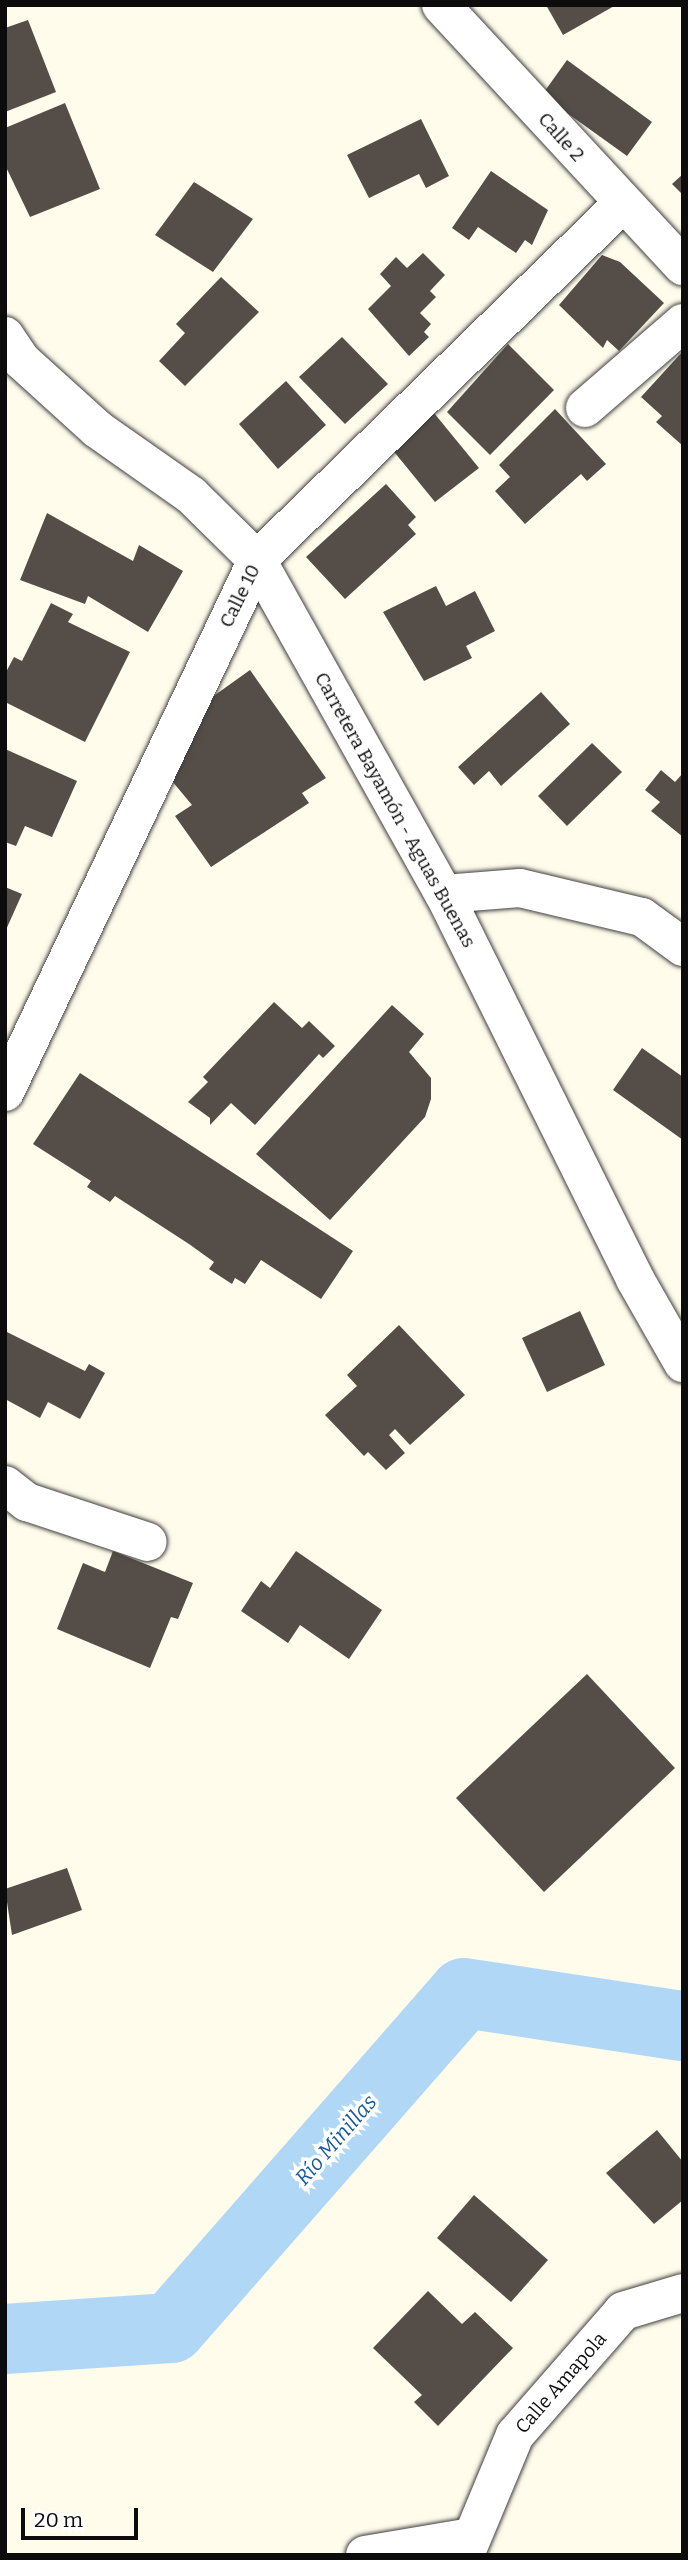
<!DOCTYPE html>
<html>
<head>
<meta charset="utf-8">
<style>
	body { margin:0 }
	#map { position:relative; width:688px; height:2560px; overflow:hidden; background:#fffceb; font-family:Bitter,serif }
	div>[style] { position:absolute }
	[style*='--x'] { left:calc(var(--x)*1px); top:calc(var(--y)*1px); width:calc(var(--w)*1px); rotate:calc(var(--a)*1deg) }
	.river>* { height:70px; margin:-35px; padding:0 35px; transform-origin:35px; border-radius:35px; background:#b0d8f6 }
	.building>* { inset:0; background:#554e48 }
	.roads { filter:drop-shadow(0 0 2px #3f3f3f) drop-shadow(0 0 2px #3f3f3f) }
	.minor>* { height:38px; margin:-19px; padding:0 19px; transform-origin:19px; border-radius:19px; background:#fff }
	.tertiary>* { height:38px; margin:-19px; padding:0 19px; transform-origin:19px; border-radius:19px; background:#fff }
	span { translate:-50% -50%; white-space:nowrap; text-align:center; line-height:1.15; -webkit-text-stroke:7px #fff; paint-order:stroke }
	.street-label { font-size:19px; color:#0c0c0c }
	.water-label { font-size:21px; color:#155a9e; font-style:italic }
	.frame { position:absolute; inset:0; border:7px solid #0c0c0c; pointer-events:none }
	.scale { position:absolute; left:21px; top:2508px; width:117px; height:32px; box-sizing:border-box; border:4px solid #0c0c0c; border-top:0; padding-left:9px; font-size:21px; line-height:24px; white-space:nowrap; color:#0c0c0c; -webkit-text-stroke:5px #fff; paint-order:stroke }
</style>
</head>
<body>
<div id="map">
	<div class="river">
		<div style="--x:5;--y:2339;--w:166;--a:-3.8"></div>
		<div style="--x:171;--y:2328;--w:445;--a:-48.8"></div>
		<div style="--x:464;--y:1993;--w:221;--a:8.6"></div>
	</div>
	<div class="building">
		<div style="clip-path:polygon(546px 5px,616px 5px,563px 35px)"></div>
		<div style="clip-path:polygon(28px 20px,56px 92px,5px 112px,5px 28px)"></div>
		<div style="clip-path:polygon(567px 60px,652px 122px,627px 156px,542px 95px)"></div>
		<div style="clip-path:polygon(65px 103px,100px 189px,30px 217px,5px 165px,5px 128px)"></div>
		<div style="clip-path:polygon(421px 119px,449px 176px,426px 188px,419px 174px,369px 198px,347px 155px)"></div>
		<div style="clip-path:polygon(491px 171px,548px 210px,532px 245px,525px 240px,516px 253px,478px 227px,469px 240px,452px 228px)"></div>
		<div style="clip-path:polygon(683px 174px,683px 195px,672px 184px)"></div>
		<div style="clip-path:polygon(194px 182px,253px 219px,213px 272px,155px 235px)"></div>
		<div style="clip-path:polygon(423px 253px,445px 275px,430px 291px,436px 297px,420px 313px,431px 324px,424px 332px,429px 337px,409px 356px,368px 309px,391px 286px,380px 274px,396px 257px,407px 268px)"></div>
		<div style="clip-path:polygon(602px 255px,620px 262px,664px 303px,619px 351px,607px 340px,603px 348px,559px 305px)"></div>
		<div style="clip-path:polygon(221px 277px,259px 312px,185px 386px,159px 361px,185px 333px,176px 324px)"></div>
		<div style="clip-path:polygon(342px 337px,388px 384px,345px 424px,299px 377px)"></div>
		<div style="clip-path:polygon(508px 344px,554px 390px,490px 455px,447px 412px)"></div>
		<div style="clip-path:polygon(683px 351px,683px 446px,656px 422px,662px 416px,641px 397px)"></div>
		<div style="clip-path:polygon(286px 381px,326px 425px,278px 469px,239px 424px)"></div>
		<div style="clip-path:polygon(555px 409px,606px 464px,587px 481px,581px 474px,525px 524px,495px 491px,510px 477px,499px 465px)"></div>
		<div style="clip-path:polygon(434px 413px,479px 468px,435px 502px,391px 448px)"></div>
		<div style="clip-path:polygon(386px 484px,416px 517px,408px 525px,416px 534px,345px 599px,306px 557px)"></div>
		<div style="clip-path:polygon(47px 513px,133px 561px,139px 545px,183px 571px,148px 632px,88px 596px,85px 604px,20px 580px)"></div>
		<div style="clip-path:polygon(436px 586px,446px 606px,475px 591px,495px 631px,466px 646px,472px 658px,424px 681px,383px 612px)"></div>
		<div style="clip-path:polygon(51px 603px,73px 614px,68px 622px,130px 652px,85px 742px,5px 702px,5px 674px,14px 657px,22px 661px)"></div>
		<div style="clip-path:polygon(250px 670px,326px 778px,302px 793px,309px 803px,211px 867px,175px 816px,192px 805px,167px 775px,208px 700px)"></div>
		<div style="clip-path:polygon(541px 692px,570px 724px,501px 786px,489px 771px,474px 785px,458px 767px)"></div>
		<div style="clip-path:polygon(592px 743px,622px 772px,567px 826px,538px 796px)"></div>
		<div style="clip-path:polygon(5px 749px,77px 781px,52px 837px,25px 826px,16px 846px,5px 842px)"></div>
		<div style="clip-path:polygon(661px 770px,675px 782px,683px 773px,683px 837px,651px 811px,660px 802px,645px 790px)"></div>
		<div style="clip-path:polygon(5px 887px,22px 894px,5px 932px)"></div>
		<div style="clip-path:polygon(274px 1002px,302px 1028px,309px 1021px,335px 1046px,323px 1058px,319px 1054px,255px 1125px,231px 1103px,210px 1125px,210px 1118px,188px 1102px,208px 1082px,203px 1077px)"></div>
		<div style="clip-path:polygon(392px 1005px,424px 1034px,409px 1052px,431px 1078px,431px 1099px,425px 1117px,330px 1220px,256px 1154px)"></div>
		<div style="clip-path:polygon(642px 1048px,683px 1077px,683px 1140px,613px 1090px)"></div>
		<div style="clip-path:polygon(80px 1073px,353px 1251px,321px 1299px,261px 1260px,245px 1284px,235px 1278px,232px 1284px,209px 1269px,214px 1262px,189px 1244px,115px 1196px,110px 1202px,87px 1187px,91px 1181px,33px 1144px)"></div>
		<div style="clip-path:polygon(580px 1311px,605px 1365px,547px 1392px,522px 1338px)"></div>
		<div style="clip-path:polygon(399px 1325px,465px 1395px,410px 1445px,395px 1429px,389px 1435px,405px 1453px,386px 1470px,368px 1452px,364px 1456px,325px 1415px,357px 1386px,347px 1375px)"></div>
		<div style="clip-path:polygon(5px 1331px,85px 1371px,89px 1364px,105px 1373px,80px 1419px,48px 1402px,40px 1418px,5px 1399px)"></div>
		<div style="clip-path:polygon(113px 1551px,193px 1583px,178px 1619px,171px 1617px,150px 1668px,57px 1629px,83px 1563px,105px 1572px)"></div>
		<div style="clip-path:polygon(296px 1551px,382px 1610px,349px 1659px,300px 1625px,288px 1643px,241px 1611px,261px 1581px,270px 1588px)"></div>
		<div style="clip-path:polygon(587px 1674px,675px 1768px,544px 1892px,456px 1798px)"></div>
		<div style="clip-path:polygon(67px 1868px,82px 1910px,12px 1935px,5px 1889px)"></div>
		<div style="clip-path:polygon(657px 2130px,683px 2162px,683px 2200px,654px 2224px,606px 2173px)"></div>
		<div style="clip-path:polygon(474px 2195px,548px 2260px,511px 2302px,437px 2238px)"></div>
		<div style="clip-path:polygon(428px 2291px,462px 2324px,475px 2312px,513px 2348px,438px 2426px,414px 2402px,422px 2395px,373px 2348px)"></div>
	</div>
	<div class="roads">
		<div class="minor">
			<div style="--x:441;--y:5;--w:356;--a:47.2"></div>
			<div style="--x:585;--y:408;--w:130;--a:-40.9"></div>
			<div style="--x:444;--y:894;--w:76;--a:-4.5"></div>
			<div style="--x:520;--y:888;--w:125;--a:13.4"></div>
			<div style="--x:642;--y:917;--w:51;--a:36.2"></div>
			<div style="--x:5;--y:1092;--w:589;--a:-64.65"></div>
			<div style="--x:257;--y:560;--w:510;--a:-44.28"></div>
			<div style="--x:5;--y:1485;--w:28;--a:38"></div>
			<div style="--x:27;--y:1502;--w:127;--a:18.3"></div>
			<div style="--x:365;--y:2555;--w:108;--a:-9.6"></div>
			<div style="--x:465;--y:2555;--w:130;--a:-67.4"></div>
			<div style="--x:515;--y:2435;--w:164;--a:-48.9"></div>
			<div style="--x:623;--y:2311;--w:63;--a:-16.7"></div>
		</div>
		<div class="tertiary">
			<div style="--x:5;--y:336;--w:29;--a:56"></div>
			<div style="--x:21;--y:360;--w:103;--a:42.2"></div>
			<div style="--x:97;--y:429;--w:115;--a:35.1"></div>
			<div style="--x:191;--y:495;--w:93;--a:44.6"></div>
			<div style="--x:257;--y:560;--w:383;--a:60.8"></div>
			<div style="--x:444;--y:894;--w:430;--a:63.6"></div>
			<div style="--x:635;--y:1279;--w:97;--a:60.3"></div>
		</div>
	</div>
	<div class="street-label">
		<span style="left:561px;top:137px;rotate:48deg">Calle 2</span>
		<span style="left:240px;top:596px;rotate:-64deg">Calle 10</span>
		<span style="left:395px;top:810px;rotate:61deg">Carretera Bayamón - Aguas Buenas</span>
		<span style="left:561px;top:2383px;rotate:-49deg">Calle Amapola</span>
	</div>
	<div class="water-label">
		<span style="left:336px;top:2140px;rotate:-49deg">Río Minillas</span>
	</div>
	<div class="frame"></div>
	<div class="scale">20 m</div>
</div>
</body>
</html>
